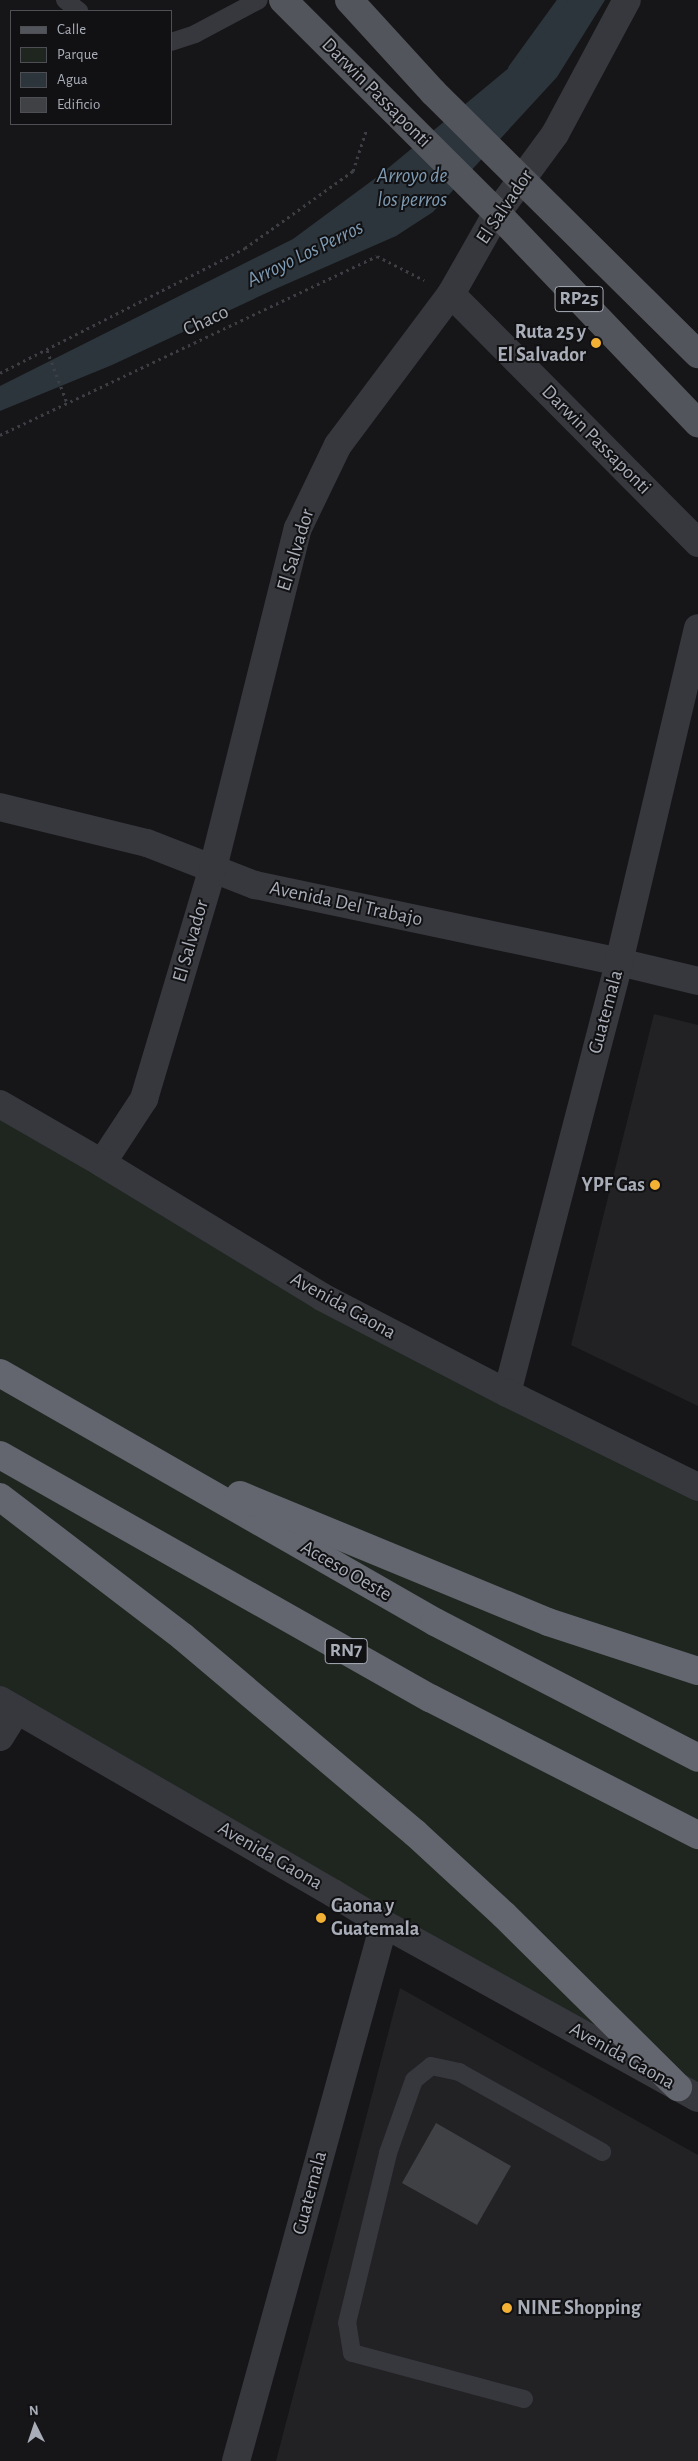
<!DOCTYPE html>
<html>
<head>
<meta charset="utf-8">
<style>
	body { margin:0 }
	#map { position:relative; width:698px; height:2461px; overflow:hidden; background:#161618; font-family:"Alegreya Sans",sans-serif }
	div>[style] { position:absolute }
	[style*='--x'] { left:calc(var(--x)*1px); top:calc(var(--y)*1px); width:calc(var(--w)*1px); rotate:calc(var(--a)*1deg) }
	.built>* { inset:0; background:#222225 }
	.green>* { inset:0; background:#1e261f }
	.water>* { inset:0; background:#2c353c }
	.stream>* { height:10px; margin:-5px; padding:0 5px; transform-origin:5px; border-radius:5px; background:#2c353c }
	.building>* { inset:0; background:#404145 }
	.path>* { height:3px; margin-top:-1.5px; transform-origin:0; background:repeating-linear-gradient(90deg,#3d3f44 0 2.5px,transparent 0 6.5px) }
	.service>* { height:18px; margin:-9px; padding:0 9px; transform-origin:9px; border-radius:9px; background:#37383d }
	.minor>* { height:28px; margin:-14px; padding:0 14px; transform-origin:14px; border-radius:14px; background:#37383d }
	.tertiary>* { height:28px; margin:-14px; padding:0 14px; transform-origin:14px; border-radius:14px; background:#37383d }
	.primary>* { height:28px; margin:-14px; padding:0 14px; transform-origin:14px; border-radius:14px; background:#53555c }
	.motorway>* { height:28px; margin:-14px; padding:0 14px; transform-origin:14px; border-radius:14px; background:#63666e }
	.dots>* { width:14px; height:14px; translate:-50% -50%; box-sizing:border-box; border:2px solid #111113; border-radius:50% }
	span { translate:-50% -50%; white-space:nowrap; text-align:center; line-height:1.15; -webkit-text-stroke:4px #111113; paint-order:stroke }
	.shield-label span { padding:1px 4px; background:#111113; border:1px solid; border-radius:4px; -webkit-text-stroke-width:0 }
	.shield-label { font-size:19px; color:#a8adb8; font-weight:700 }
	.street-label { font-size:20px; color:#a8adb8 }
	.poi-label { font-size:20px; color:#a8adb8; font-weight:700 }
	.right { translate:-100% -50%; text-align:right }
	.left { translate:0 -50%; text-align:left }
	.water-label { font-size:21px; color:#7f9bb3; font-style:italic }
	.legend { position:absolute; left:10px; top:10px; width:162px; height:115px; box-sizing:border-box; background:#111113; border:1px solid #4d4f55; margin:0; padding:6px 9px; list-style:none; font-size:15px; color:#a8adb8 }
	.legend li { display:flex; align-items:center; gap:10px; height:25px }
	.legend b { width:25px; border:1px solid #4d4f55 }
	.north { position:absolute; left:10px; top:2401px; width:50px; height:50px; -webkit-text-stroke:4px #111113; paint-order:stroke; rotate:356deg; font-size:14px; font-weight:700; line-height:20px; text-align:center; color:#a8adb8 }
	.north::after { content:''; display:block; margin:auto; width:18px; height:22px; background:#a8adb8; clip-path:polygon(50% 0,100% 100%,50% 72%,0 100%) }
</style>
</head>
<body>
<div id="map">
	<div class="built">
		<div style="clip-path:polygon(654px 1014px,698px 1025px,698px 1406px,571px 1345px)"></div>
		<div style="clip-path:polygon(400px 1988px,698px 2155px,698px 2461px,276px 2461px)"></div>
	</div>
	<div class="green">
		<div style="clip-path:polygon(0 1104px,102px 1163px,698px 1487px,698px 2098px,0 1700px)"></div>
	</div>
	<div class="water">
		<div style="clip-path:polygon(563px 0,605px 0,557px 77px,433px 212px,396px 236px,273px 290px,112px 365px,0 411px,0 386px,293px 239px,381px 174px,521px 58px)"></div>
	</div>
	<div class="stream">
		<div style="--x:513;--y:69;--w:85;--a:-54.1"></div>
	</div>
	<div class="building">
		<div style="clip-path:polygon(436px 2123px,511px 2166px,477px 2225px,402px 2183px)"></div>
	</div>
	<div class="path">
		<div style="--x:47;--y:350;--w:57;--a:69.3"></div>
		<div style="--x:0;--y:373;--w:275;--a:-27"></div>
		<div style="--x:245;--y:248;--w:133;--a:-35.5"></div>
		<div style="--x:353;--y:171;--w:45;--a:-72"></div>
		<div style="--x:0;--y:435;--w:417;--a:-25.4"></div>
		<div style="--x:377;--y:256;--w:53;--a:27.1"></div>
	</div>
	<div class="service">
		<div style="--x:65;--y:0;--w:18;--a:38"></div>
		<div style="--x:171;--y:42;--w:25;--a:-18"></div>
		<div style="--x:195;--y:34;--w:72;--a:-28"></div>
		<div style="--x:524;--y:2399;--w:178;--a:-165"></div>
		<div style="--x:352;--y:2353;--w:30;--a:-99"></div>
		<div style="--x:347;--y:2323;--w:175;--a:-76.4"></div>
		<div style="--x:388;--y:2153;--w:77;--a:-70.4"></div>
		<div style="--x:414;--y:2080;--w:22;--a:-39"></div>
		<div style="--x:431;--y:2066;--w:29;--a:12"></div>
		<div style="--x:459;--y:2072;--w:164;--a:29.2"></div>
	</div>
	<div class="minor">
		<div style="--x:451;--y:294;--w:351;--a:45.2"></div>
		<div style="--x:0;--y:807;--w:151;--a:13.8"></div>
		<div style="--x:147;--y:843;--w:116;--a:21.3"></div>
		<div style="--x:255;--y:885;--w:372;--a:11.9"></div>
		<div style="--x:619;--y:962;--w:81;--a:13.5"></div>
		<div style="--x:102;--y:1163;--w:77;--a:-56.7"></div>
		<div style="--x:144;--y:1099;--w:241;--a:-73.4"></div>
		<div style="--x:213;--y:868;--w:350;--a:-76"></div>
		<div style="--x:298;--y:528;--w:92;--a:-64.3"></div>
		<div style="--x:338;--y:445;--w:189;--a:-53.2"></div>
		<div style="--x:451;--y:294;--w:93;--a:-60.4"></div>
		<div style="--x:497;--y:213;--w:98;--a:-53.7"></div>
		<div style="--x:555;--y:134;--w:152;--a:-61.8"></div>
		<div style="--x:507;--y:1393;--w:445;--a:-75.4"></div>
		<div style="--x:619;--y:962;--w:343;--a:-76.7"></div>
		<div style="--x:0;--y:1737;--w:32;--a:-58"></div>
		<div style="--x:236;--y:2461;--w:557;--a:-74.59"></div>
	</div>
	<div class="tertiary">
		<div style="--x:0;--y:1104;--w:118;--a:30"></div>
		<div style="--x:102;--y:1163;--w:258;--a:31.3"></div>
		<div style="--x:322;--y:1297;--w:208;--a:27.4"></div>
		<div style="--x:507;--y:1393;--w:213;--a:26.2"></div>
		<div style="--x:0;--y:1700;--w:385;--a:30.1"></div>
		<div style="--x:333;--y:1893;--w:60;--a:31.3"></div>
		<div style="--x:384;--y:1924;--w:359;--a:29"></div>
	</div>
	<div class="primary">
		<div style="--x:283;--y:0;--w:302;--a:44.9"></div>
		<div style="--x:497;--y:213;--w:291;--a:46.3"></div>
		<div style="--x:349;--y:0;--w:125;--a:47.6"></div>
		<div style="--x:433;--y:92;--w:373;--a:44.7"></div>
	</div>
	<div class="motorway">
		<div style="--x:0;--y:1373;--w:501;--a:29.79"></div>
		<div style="--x:435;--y:1622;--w:296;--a:27.3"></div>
		<div style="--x:0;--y:1455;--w:494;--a:29.5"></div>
		<div style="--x:430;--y:1698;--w:301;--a:27.1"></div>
		<div style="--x:240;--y:1495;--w:333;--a:22.4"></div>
		<div style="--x:548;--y:1622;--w:158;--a:18.1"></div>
		<div style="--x:0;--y:1497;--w:230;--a:37.4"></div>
		<div style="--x:183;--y:1637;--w:304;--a:40.2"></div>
		<div style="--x:415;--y:1833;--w:121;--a:42.7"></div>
		<div style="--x:504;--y:1915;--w:245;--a:44.7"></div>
	</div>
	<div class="dots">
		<div style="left:596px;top:343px;background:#f2b134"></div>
		<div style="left:655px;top:1185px;background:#f2b134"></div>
		<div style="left:321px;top:1918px;background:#f2b134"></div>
		<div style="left:507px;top:2308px;background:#f2b134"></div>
	</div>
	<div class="shield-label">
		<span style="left:579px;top:299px">RP25</span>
		<span style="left:346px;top:1651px">RN7</span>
	</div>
	<div class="street-label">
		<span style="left:376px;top:93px;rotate:45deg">Darwin Passaponti</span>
		<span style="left:505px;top:207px;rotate:-56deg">El Salvador</span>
		<span style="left:206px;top:321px;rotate:-25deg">Chaco</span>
		<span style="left:596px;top:440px;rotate:45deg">Darwin Passaponti</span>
		<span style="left:296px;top:550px;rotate:-73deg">El Salvador</span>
		<span style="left:346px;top:904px;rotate:12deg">Avenida Del Trabajo</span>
		<span style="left:191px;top:941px;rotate:-74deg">El Salvador</span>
		<span style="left:606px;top:1012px;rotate:-75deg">Guatemala</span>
		<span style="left:343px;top:1306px;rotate:29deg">Avenida Gaona</span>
		<span style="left:346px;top:1571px;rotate:30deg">Acceso Oeste</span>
		<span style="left:270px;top:1856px;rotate:30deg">Avenida Gaona</span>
		<span style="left:622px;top:2056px;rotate:29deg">Avenida Gaona</span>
		<span style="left:310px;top:2193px;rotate:-75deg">Guatemala</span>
	</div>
	<div class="poi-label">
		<span class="right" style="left:586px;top:344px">Ruta 25 y<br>El Salvador</span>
		<span class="right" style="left:645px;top:1185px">YPF Gas</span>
		<span class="left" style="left:331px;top:1918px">Gaona y<br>Guatemala</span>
		<span class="left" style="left:517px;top:2308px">NINE Shopping</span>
	</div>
	<div class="water-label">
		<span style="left:412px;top:188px">Arroyo de<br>los perros</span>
		<span style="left:305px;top:254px;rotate:-26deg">Arroyo Los Perros</span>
	</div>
	<ul class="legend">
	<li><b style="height:6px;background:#53555c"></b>Calle</li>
	<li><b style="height:14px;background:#1e261f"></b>Parque</li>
	<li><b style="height:14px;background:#2c353c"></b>Agua</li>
	<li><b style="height:14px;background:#404145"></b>Edificio</li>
	</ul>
	<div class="north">N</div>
</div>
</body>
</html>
